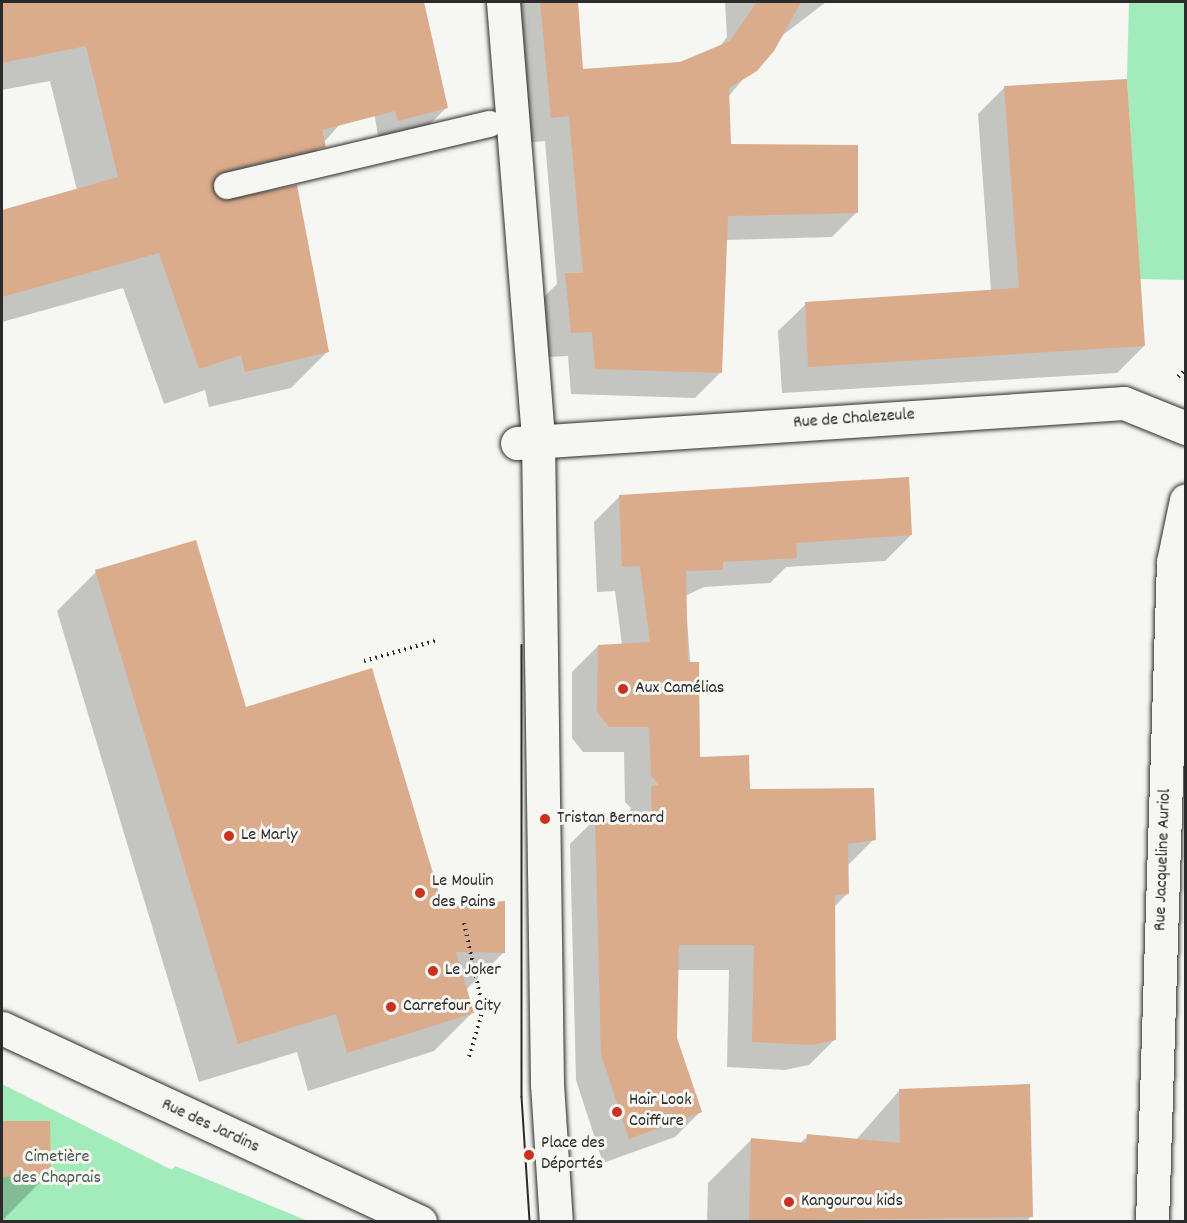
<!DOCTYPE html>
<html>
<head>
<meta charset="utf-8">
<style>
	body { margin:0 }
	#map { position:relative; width:1187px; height:1223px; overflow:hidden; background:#f6f6f2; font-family:Dekko,sans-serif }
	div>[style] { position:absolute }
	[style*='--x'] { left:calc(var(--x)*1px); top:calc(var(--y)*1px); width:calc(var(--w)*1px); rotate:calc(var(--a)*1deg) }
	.green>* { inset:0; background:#a2ebba }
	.shadow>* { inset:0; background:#0003 }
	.building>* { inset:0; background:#daac8b }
	.path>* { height:4px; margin-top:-2px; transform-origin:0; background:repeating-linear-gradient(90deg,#2b2b2b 0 1.5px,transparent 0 6px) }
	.roads { filter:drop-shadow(0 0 2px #2b2b2b) drop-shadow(0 0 2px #2b2b2b) }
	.service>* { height:26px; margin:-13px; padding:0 13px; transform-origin:13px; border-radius:13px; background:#f6f6f2 }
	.minor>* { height:33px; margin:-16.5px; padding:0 16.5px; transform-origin:16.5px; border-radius:16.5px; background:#f6f6f2 }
	.tertiary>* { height:33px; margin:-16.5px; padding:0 16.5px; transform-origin:16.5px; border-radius:16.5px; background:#f6f6f2 }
	.tram>* { height:1.5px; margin:-0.75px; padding:0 0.75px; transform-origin:0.75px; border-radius:0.75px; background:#2b2b2b }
	.dots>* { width:16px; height:16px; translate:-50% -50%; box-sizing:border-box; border:3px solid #f6f6f2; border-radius:50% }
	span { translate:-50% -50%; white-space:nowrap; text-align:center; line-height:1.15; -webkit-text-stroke:6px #f6f6f2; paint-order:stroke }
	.street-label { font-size:18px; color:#2b2b2b }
	.poi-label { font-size:18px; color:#2b2b2b }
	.left { translate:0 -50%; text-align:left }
	.park-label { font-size:18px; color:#495b4f }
	.frame { position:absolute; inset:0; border:3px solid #2b2b2b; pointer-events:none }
</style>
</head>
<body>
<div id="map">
	<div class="green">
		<div style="clip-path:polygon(1129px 2px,1185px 2px,1185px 280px,1140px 279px,1127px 79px)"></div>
		<div style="clip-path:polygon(2px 1084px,172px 1170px,175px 1166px,308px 1221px,2px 1221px)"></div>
	</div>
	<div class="shadow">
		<div style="clip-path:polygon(2px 2px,313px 2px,340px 124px,289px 182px,223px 198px,327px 352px,291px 388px,209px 407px,205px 390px,164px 404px,123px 288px,2px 322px,2px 211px,77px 190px,50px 81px,2px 90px)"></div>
		<div style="clip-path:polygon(356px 2px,423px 2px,446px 108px,424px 130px,379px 142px)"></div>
		<div style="clip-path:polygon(513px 2px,576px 2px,582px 71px,680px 64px,718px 49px,727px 37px,725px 2px,826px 2px,775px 41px,728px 97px,730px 145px,857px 212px,832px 237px,725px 240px,720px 373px,695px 398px,571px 394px,568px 356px,546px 357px,541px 300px,557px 284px,545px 141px,526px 143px)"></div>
		<div style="clip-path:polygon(1005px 87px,1144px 346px,1117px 373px,782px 393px,778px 331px,806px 304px,991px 291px,978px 114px)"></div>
		<div style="clip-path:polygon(620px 496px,911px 535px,885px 561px,786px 567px,770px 583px,704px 587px,685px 596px,698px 758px,748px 790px,874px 839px,848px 865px,847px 894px,834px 907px,835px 1039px,809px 1065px,785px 1070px,727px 1067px,729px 970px,677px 970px,676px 1038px,701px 1111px,675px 1137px,603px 1163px,576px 1080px,570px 844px,596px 818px,626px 819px,631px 808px,625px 802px,624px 752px,583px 752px,572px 738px,572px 672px,598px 646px,622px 645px,615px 591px,597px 592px,594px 522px)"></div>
		<div style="clip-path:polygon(96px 572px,245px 709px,442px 909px,504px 952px,466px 990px,473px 1012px,434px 1051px,308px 1091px,297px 1052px,199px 1082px,57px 611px)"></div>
		<div style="clip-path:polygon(899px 1091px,1031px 1216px,1026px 1222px,707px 1222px,708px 1183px,751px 1140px,799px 1144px,808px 1136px,856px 1140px)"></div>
		<div style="clip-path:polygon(48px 1122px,50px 1172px,2px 1221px,2px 1123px)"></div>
	</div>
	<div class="building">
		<div style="clip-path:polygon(2px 2px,424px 2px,448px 108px,398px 121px,395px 111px,322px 130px,326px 147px,224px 171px,213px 182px,223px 200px,297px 185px,329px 352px,245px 372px,241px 355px,199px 369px,159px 253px,2px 297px,2px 210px,118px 177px,86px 46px,2px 63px)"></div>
		<div style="clip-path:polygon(540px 2px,578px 2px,583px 69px,680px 62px,730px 41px,757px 2px,801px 2px,774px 51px,757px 71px,729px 88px,731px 144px,858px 145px,858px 213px,728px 216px,722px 373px,595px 369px,592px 332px,571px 333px,565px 273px,583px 273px,569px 116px,551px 118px)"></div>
		<div style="clip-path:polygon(1127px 79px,1145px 346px,808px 367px,805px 302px,1019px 288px,1004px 86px)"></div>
		<div style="clip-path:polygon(909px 477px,912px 535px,796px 543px,797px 558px,723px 562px,723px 570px,686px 571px,688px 662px,699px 662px,700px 757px,749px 755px,750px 789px,874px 788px,876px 840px,848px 844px,849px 894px,835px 895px,836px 1040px,812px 1045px,752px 1042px,754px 945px,679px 945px,677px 1038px,702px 1112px,629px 1139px,601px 1054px,595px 817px,652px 818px,651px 786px,659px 785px,651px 776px,649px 727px,609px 727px,597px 712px,598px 645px,650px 642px,640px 566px,622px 567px,619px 495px)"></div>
		<div style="clip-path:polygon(196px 540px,246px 707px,372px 668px,443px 907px,505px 901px,505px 953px,456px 952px,474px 1013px,347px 1053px,336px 1014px,238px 1044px,95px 570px)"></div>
		<div style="clip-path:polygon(1030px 1084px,1033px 1217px,749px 1221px,751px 1138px,806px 1143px,807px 1134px,900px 1143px,899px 1089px)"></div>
		<div style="clip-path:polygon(2px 1121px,50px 1121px,51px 1173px,2px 1177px)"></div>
	</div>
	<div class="path">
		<div style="--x:1178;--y:377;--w:11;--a:-45"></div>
		<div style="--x:364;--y:661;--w:77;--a:-15.8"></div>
		<div style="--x:464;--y:923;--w:88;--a:77.5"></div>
		<div style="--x:483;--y:1009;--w:50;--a:106.3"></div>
	</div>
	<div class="roads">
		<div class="service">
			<div style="--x:227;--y:186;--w:270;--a:-13.3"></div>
		</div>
		<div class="minor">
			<div style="--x:517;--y:443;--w:608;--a:-3.77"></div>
			<div style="--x:1124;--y:403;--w:67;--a:22"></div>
		</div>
		<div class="tertiary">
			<div style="--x:503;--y:2;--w:438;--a:85.4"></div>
			<div style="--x:538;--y:439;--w:645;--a:89.2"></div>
			<div style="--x:547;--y:1084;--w:138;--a:86.3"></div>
			<div style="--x:2;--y:1028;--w:461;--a:24.9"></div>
			<div style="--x:1152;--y:1222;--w:660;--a:-88.18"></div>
			<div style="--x:1173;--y:562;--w:63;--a:-78.2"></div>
		</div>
	</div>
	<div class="tram">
		<div style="--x:522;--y:645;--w:452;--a:90"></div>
		<div style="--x:522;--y:1097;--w:125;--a:86.3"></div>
	</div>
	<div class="dots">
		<div style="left:623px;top:689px;background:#c8321e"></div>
		<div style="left:545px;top:819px;background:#c8321e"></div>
		<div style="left:229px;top:836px;background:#c8321e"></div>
		<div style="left:420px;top:893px;background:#c8321e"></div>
		<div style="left:433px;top:971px;background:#c8321e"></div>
		<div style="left:391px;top:1007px;background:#c8321e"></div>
		<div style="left:617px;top:1112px;background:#c8321e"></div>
		<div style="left:529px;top:1155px;background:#c8321e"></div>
		<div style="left:789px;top:1202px;background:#c8321e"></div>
	</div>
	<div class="street-label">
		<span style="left:854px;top:420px;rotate:-4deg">Rue de Chalezeule</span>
		<span style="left:1164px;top:860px;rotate:-88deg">Rue Jacqueline Auriol</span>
		<span style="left:210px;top:1127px;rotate:25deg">Rue des Jardins</span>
	</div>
	<div class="poi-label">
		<span class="left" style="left:635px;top:689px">Aux Camélias</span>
		<span class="left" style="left:557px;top:819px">Tristan Bernard</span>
		<span class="left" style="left:241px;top:836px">Le Marly</span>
		<span class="left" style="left:432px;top:893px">Le Moulin<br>des Pains</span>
		<span class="left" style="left:445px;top:971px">Le Joker</span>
		<span class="left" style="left:403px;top:1007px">Carrefour City</span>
		<span class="left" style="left:629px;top:1112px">Hair Look<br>Coiffure</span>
		<span class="left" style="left:541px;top:1155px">Place des<br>Déportés</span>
		<span class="left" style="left:801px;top:1202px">Kangourou kids</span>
	</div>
	<div class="park-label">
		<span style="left:57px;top:1169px">Cimetière<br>des Chaprais</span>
	</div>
	<div class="frame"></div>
</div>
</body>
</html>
